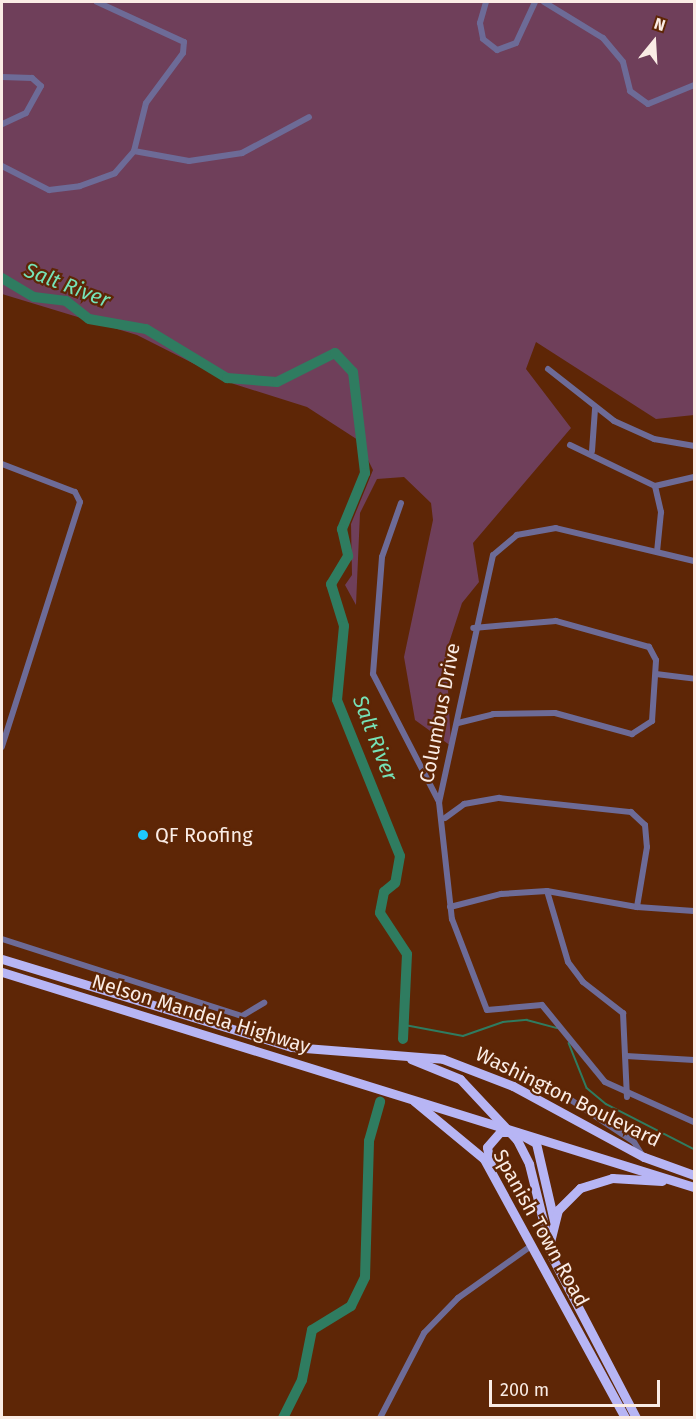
<!DOCTYPE html>
<html>
<head>
<meta charset="utf-8">
<style>
	body { margin:0 }
	#map { position:relative; width:696px; height:1419px; overflow:hidden; background:#5e2606; font-family:"Fira Sans",sans-serif }
	div>[style] { position:absolute }
	[style*='--x'] { left:calc(var(--x)*1px); top:calc(var(--y)*1px); width:calc(var(--w)*1px); rotate:calc(var(--a)*1deg) }
	.green>* { inset:0; background:#6f3f5a }
	.stream>* { height:1.5px; margin:-0.75px; padding:0 0.75px; transform-origin:0.75px; border-radius:0.75px; background:#2f7c60 }
	.river>* { height:10px; margin:-5px; padding:0 5px; transform-origin:5px; border-radius:5px; background:#2f7c60 }
	.minor>* { height:6px; margin:-3px; padding:0 3px; transform-origin:3px; border-radius:3px; background:#6d6b97 }
	.highway>* { height:9px; margin:-4.5px; padding:0 4.5px; transform-origin:4.5px; border-radius:4.5px; background:#b7b5f4 }
	.dots>* { width:16px; height:16px; translate:-50% -50%; box-sizing:border-box; border:3px solid #5e2606; border-radius:50% }
	span { translate:-50% -50%; white-space:nowrap; text-align:center; line-height:1.15; -webkit-text-stroke:4.5px #5e2606; paint-order:stroke }
	.street-label { font-size:20px; color:#faece5 }
	.poi-label { font-size:20px; color:#faece5 }
	.left { translate:0 -50%; text-align:left }
	.water-label { font-size:21px; color:#76e2b7; font-style:italic }
	.frame { position:absolute; inset:0; border:3px solid #faece5; pointer-events:none }
	.north { position:absolute; left:624px; top:12px; width:60px; height:60px; -webkit-text-stroke:4px #5e2606; paint-order:stroke; rotate:18deg; font-size:16px; font-weight:700; line-height:24px; text-align:center; color:#faece5 }
	.north::after { content:''; display:block; margin:auto; width:21px; height:27px; background:#faece5; clip-path:polygon(50% 0,100% 100%,50% 72%,0 100%) }
	.scale { position:absolute; left:489px; top:1380px; width:171px; height:27px; box-sizing:border-box; border:3px solid #faece5; border-top:0; padding-left:8px; font-size:18px; line-height:21px; white-space:nowrap; color:#faece5; -webkit-text-stroke:4px #5e2606; paint-order:stroke }
</style>
</head>
<body>
<div id="map">
	<div class="green">
		<div style="clip-path:polygon(2px 2px,694px 2px,694px 415px,656px 419px,536px 342px,526px 369px,571px 428px,473px 543px,479px 582px,462px 603px,446px 652px,451px 746px,415px 720px,404px 657px,433px 520px,431px 503px,404px 477px,377px 479px,360px 513px,356px 605px,345px 585px,352px 575px,351px 524px,373px 470px,358px 440px,307px 407px,234px 384px,137px 335px,2px 294px)"></div>
	</div>
	<div class="stream">
		<div style="--x:405;--y:1025;--w:59;--a:10.7"></div>
		<div style="--x:463;--y:1036;--w:42;--a:-19.3"></div>
		<div style="--x:503;--y:1022;--w:24;--a:-5"></div>
		<div style="--x:527;--y:1020;--w:31;--a:15"></div>
		<div style="--x:569;--y:1043;--w:48;--a:68.2"></div>
		<div style="--x:587;--y:1088;--w:25;--a:40"></div>
		<div style="--x:606;--y:1104;--w:99;--a:27.1"></div>
	</div>
	<div class="river">
		<div style="--x:2;--y:278;--w:37;--a:31"></div>
		<div style="--x:34;--y:297;--w:32;--a:7"></div>
		<div style="--x:66;--y:301;--w:29;--a:38"></div>
		<div style="--x:89;--y:319;--w:58;--a:10"></div>
		<div style="--x:146;--y:329;--w:95;--a:31.2"></div>
		<div style="--x:227;--y:378;--w:50;--a:4.6"></div>
		<div style="--x:277;--y:382;--w:65;--a:-26.6"></div>
		<div style="--x:335;--y:353;--w:26;--a:47"></div>
		<div style="--x:353;--y:372;--w:102;--a:83.2"></div>
		<div style="--x:365;--y:473;--w:61;--a:112.3"></div>
		<div style="--x:342;--y:529;--w:28;--a:77"></div>
		<div style="--x:348;--y:556;--w:33;--a:121"></div>
		<div style="--x:331;--y:584;--w:44;--a:72.8"></div>
		<div style="--x:344;--y:626;--w:74;--a:95.4"></div>
		<div style="--x:337;--y:700;--w:168;--a:68"></div>
		<div style="--x:400;--y:856;--w:27;--a:100"></div>
		<div style="--x:395;--y:883;--w:14;--a:141"></div>
		<div style="--x:384;--y:892;--w:21;--a:101"></div>
		<div style="--x:380;--y:913;--w:49;--a:56.6"></div>
		<div style="--x:407;--y:954;--w:85;--a:92.7"></div>
		<div style="--x:283;--y:1418;--w:42;--a:-63.4"></div>
		<div style="--x:302;--y:1380;--w:51;--a:-78.7"></div>
		<div style="--x:312;--y:1330;--w:46;--a:-31.6"></div>
		<div style="--x:351;--y:1306;--w:32;--a:-64"></div>
		<div style="--x:365;--y:1277;--w:136;--a:-88.3"></div>
		<div style="--x:369;--y:1141;--w:41;--a:-74.2"></div>
	</div>
	<div class="minor">
		<div style="--x:486;--y:2;--w:22;--a:106"></div>
		<div style="--x:480;--y:23;--w:16;--a:79"></div>
		<div style="--x:483;--y:39;--w:18;--a:38"></div>
		<div style="--x:497;--y:50;--w:20;--a:-20"></div>
		<div style="--x:516;--y:43;--w:45;--a:-65.1"></div>
		<div style="--x:544;--y:2;--w:69;--a:31.4"></div>
		<div style="--x:603;--y:38;--w:31;--a:50"></div>
		<div style="--x:623;--y:62;--w:30;--a:76"></div>
		<div style="--x:630;--y:91;--w:22;--a:36"></div>
		<div style="--x:648;--y:104;--w:50;--a:-22.4"></div>
		<div style="--x:2;--y:77;--w:30;--a:2"></div>
		<div style="--x:32;--y:78;--w:12;--a:42"></div>
		<div style="--x:41;--y:86;--w:31;--a:119"></div>
		<div style="--x:26;--y:113;--w:26;--a:155"></div>
		<div style="--x:134;--y:151;--w:56;--a:10.3"></div>
		<div style="--x:189;--y:161;--w:54;--a:-8.6"></div>
		<div style="--x:242;--y:153;--w:76;--a:-28.2"></div>
		<div style="--x:2;--y:166;--w:53;--a:27.1"></div>
		<div style="--x:49;--y:190;--w:31;--a:-7"></div>
		<div style="--x:80;--y:186;--w:37;--a:-20"></div>
		<div style="--x:115;--y:173;--w:29;--a:-49"></div>
		<div style="--x:134;--y:151;--w:49;--a:-76"></div>
		<div style="--x:146;--y:103;--w:62;--a:-53.5"></div>
		<div style="--x:183;--y:53;--w:11;--a:-85"></div>
		<div style="--x:184;--y:42;--w:96;--a:-155.3"></div>
		<div style="--x:548;--y:369;--w:84;--a:38.2"></div>
		<div style="--x:614;--y:421;--w:44;--a:24.2"></div>
		<div style="--x:654;--y:439;--w:41;--a:9.9"></div>
		<div style="--x:570;--y:445;--w:94;--a:25.8"></div>
		<div style="--x:655;--y:486;--w:27;--a:77"></div>
		<div style="--x:661;--y:512;--w:40;--a:95.7"></div>
		<div style="--x:592;--y:451;--w:42;--a:-85.9"></div>
		<div style="--x:2;--y:464;--w:78;--a:21"></div>
		<div style="--x:75;--y:492;--w:11;--a:63"></div>
		<div style="--x:80;--y:502;--w:257;--a:107.7"></div>
		<div style="--x:655;--y:486;--w:40;--a:-13"></div>
		<div style="--x:401;--y:503;--w:57;--a:109.4"></div>
		<div style="--x:382;--y:557;--w:117;--a:94.4"></div>
		<div style="--x:373;--y:674;--w:144;--a:62.7"></div>
		<div style="--x:694;--y:561;--w:142;--a:-166.6"></div>
		<div style="--x:556;--y:528;--w:40;--a:170"></div>
		<div style="--x:517;--y:535;--w:31;--a:140"></div>
		<div style="--x:493;--y:555;--w:253;--a:102.3"></div>
		<div style="--x:439;--y:802;--w:118;--a:83.7"></div>
		<div style="--x:452;--y:919;--w:97;--a:69"></div>
		<div style="--x:487;--y:1010;--w:55;--a:-5.2"></div>
		<div style="--x:542;--y:1005;--w:99;--a:50.7"></div>
		<div style="--x:605;--y:1082;--w:98;--a:24.2"></div>
		<div style="--x:656;--y:674;--w:38;--a:7"></div>
		<div style="--x:458;--y:723;--w:36;--a:-14"></div>
		<div style="--x:493;--y:714;--w:62;--a:-0.9"></div>
		<div style="--x:555;--y:713;--w:80;--a:15.3"></div>
		<div style="--x:632;--y:734;--w:24;--a:-33"></div>
		<div style="--x:652;--y:721;--w:61;--a:-86.2"></div>
		<div style="--x:656;--y:660;--w:15;--a:-118"></div>
		<div style="--x:649;--y:647;--w:97;--a:-164.4"></div>
		<div style="--x:556;--y:621;--w:83;--a:175.2"></div>
		<div style="--x:445;--y:818;--w:24;--a:-36"></div>
		<div style="--x:464;--y:804;--w:36;--a:-10"></div>
		<div style="--x:499;--y:798;--w:133;--a:6.1"></div>
		<div style="--x:631;--y:812;--w:19;--a:43"></div>
		<div style="--x:645;--y:825;--w:22;--a:85"></div>
		<div style="--x:647;--y:847;--w:61;--a:99.5"></div>
		<div style="--x:547;--y:891;--w:74;--a:73.5"></div>
		<div style="--x:568;--y:962;--w:25;--a:53"></div>
		<div style="--x:583;--y:982;--w:51;--a:37.8"></div>
		<div style="--x:623;--y:1013;--w:84;--a:87.3"></div>
		<div style="--x:450;--y:907;--w:53;--a:-14.3"></div>
		<div style="--x:501;--y:894;--w:46;--a:-3.7"></div>
		<div style="--x:547;--y:891;--w:91;--a:10.1"></div>
		<div style="--x:637;--y:907;--w:57;--a:4"></div>
		<div style="--x:2;--y:939;--w:252;--a:17.8"></div>
		<div style="--x:242;--y:1016;--w:26;--a:-31"></div>
		<div style="--x:626;--y:1056;--w:68;--a:3.4"></div>
		<div style="--x:488;--y:1057;--w:68;--a:25.1"></div>
		<div style="--x:550;--y:1086;--w:101;--a:33.7"></div>
		<div style="--x:634;--y:1142;--w:15;--a:58"></div>
		<div style="--x:380;--y:1418;--w:96;--a:-62.6"></div>
		<div style="--x:424;--y:1333;--w:49;--a:-45.8"></div>
		<div style="--x:458;--y:1298;--w:90;--a:-35.5"></div>
	</div>
	<div class="highway">
		<div style="--x:2;--y:959;--w:303;--a:16.9"></div>
		<div style="--x:292;--y:1047;--w:151;--a:4.5"></div>
		<div style="--x:443;--y:1059;--w:75;--a:21.1"></div>
		<div style="--x:513;--y:1086;--w:149;--a:28.5"></div>
		<div style="--x:644;--y:1157;--w:53;--a:19.8"></div>
		<div style="--x:2;--y:972;--w:725;--a:17.26"></div>
		<div style="--x:411;--y:1059;--w:53;--a:22.2"></div>
		<div style="--x:460;--y:1079;--w:83;--a:46.9"></div>
		<div style="--x:517;--y:1140;--w:27;--a:63"></div>
		<div style="--x:529;--y:1164;--w:96;--a:76.1"></div>
		<div style="--x:552;--y:1257;--w:182;--a:62.4"></div>
		<div style="--x:414;--y:1101;--w:91;--a:39.6"></div>
		<div style="--x:484;--y:1159;--w:295;--a:61.4"></div>
		<div style="--x:491;--y:1165;--w:18;--a:-103"></div>
		<div style="--x:487;--y:1147;--w:20;--a:-49"></div>
		<div style="--x:500;--y:1132;--w:16;--a:0"></div>
		<div style="--x:516;--y:1132;--w:23;--a:29"></div>
		<div style="--x:536;--y:1143;--w:80;--a:77"></div>
		<div style="--x:550;--y:1242;--w:33;--a:-76"></div>
		<div style="--x:558;--y:1210;--w:31;--a:-45"></div>
		<div style="--x:580;--y:1188;--w:34;--a:-17"></div>
		<div style="--x:612;--y:1178;--w:50;--a:3.4"></div>
	</div>
	<div class="dots">
		<div style="left:143px;top:835px;background:#1ec9fd"></div>
	</div>
	<div class="street-label">
		<span style="left:440px;top:713px;rotate:-79deg">Columbus Drive</span>
		<span style="left:201px;top:1014px;rotate:17deg">Nelson Mandela Highway</span>
		<span style="left:568px;top:1097px;rotate:26deg">Washington Boulevard</span>
		<span style="left:541px;top:1228px;rotate:61deg">Spanish Town Road</span>
	</div>
	<div class="poi-label">
		<span class="left" style="left:155px;top:835px">QF Roofing</span>
	</div>
	<div class="water-label">
		<span style="left:67px;top:285px;rotate:21deg">Salt River</span>
		<span style="left:375px;top:738px;rotate:69deg">Salt River</span>
	</div>
	<div class="frame"></div>
	<div class="north">N</div>
	<div class="scale">200 m</div>
</div>
</body>
</html>
